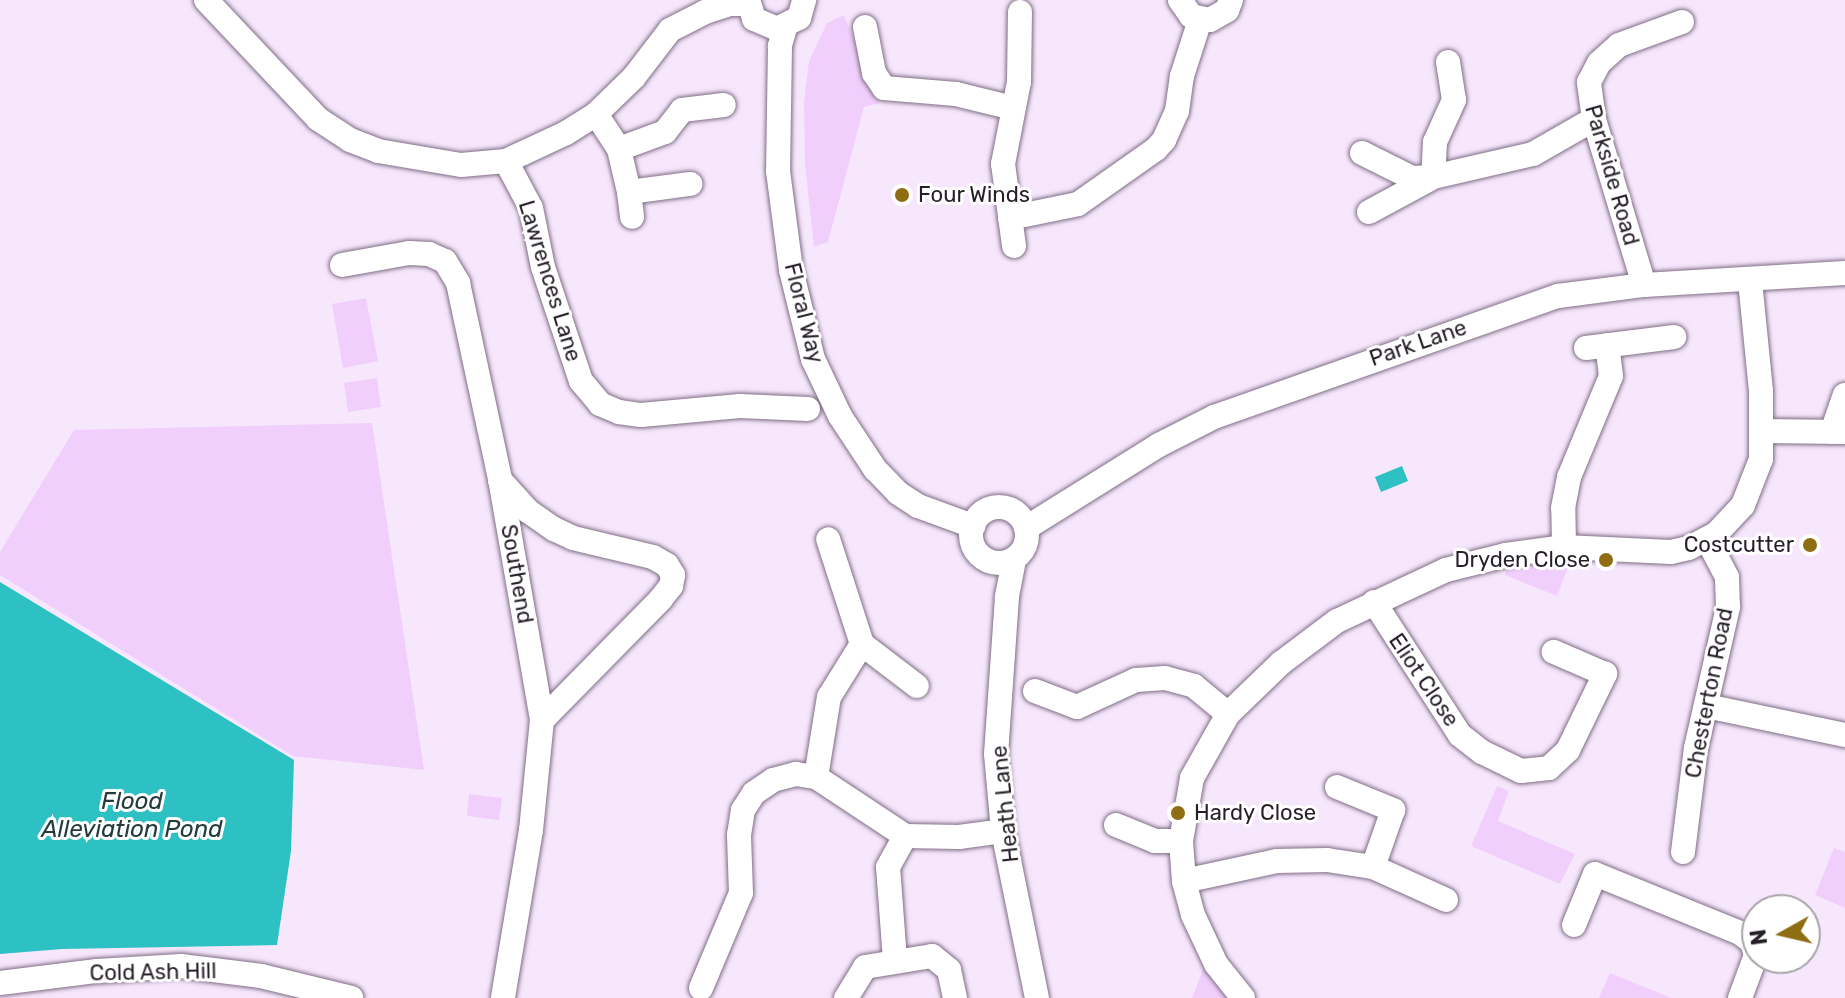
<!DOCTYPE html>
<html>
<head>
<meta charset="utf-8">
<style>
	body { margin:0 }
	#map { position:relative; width:1845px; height:998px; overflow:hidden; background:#f7e7fc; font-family:Rubik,sans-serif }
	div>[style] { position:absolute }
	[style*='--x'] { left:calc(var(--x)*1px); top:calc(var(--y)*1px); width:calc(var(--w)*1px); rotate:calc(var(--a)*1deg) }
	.green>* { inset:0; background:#f1cffd }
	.water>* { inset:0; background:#2dc1c3 }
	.roads { filter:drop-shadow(0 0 2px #7f6e85) drop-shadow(0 0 2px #7f6e85) }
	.minor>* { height:24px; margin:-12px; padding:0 12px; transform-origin:12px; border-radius:12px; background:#fff }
	.minor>.ring { margin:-12px; padding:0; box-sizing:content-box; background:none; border:24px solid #fff; border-radius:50% }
	.dots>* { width:22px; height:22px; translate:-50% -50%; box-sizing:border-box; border:4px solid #fff; border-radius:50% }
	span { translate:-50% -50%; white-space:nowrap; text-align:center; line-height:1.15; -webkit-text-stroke:6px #fff; paint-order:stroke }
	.street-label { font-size:22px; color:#261f28 }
	.poi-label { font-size:22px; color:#261f28 }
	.left { translate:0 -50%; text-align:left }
	.right { translate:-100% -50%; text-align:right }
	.water-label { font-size:24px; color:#243b3b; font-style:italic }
	.north { position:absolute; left:1741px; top:894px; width:80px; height:80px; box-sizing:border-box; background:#fff; border:2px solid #a8a5a9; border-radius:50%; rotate:262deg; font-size:22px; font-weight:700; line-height:32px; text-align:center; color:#261f28 }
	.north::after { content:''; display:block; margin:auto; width:28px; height:36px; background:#8f6d12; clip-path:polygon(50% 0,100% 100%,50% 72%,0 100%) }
</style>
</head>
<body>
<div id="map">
	<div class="green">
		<div style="clip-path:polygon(844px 15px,880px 103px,864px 107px,828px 242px,814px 247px,805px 164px,804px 102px,809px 61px,827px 23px)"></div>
		<div style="clip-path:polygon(366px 298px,378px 361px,343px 368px,332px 304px)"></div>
		<div style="clip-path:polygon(377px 378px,381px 407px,348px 412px,344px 383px)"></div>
		<div style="clip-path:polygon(372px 423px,424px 770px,293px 756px,0 575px,0 552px,74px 430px)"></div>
		<div style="clip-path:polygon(1571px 560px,1557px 596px,1505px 575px,1507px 568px)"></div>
		<div style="clip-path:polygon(1497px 786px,1509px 791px,1498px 821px,1575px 854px,1560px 884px,1471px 846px)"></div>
		<div style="clip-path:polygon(469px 794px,502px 798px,499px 820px,467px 816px)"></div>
		<div style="clip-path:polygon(1834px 848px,1845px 852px,1845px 908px,1815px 895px)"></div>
		<div style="clip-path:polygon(1204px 967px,1211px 978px,1227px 998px,1192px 998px)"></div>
		<div style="clip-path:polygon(1610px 973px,1671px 998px,1599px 998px)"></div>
	</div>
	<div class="water">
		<div style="clip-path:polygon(1402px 466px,1408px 481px,1381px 492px,1375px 477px)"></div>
		<div style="clip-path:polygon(0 582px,294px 760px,291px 851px,277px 945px,62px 949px,0 954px)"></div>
	</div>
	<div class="roads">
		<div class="minor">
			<div style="--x:206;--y:0;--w:163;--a:46.7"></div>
			<div style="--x:318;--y:119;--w:38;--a:33"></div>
			<div style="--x:350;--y:140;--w:30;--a:21"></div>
			<div style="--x:378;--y:151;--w:84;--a:9.6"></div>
			<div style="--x:461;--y:165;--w:45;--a:-5.1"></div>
			<div style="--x:506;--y:161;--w:66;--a:-25"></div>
			<div style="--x:566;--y:133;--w:36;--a:-32"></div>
			<div style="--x:596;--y:114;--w:53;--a:-44.2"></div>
			<div style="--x:634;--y:77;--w:59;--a:-52.5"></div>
			<div style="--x:670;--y:30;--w:39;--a:-27"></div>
			<div style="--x:705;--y:12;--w:25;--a:-18"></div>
			<div style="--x:729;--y:4;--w:19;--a:0"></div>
			<div style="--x:748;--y:0;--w:20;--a:72"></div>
			<div style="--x:754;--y:19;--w:25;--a:23"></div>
			<div style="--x:777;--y:29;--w:25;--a:-27"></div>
			<div style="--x:799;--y:18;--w:19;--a:-74"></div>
			<div style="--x:1180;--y:0;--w:19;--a:55"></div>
			<div style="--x:1191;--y:16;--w:19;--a:12"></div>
			<div style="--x:1210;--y:20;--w:20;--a:-30"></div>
			<div style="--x:1227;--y:10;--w:11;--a:-68"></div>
			<div style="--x:865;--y:27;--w:47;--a:78.9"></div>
			<div style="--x:874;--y:73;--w:18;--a:56"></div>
			<div style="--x:884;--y:88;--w:72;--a:4.8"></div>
			<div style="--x:956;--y:94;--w:59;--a:13.8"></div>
			<div style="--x:785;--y:28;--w:19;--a:106"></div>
			<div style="--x:780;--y:46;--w:125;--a:90.9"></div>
			<div style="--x:778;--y:171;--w:100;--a:82.5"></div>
			<div style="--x:791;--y:270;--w:92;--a:76.1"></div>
			<div style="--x:813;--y:359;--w:63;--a:64.7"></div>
			<div style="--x:840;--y:416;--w:64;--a:56.6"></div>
			<div style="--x:875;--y:469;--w:33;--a:46"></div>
			<div style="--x:898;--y:493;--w:24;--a:33"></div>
			<div style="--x:918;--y:506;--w:59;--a:20"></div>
			<div style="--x:1448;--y:62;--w:38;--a:81"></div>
			<div style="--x:1454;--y:100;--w:46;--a:114.3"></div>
			<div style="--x:1435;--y:142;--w:35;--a:93"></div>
			<div style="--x:1433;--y:177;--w:103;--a:-13"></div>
			<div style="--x:1533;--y:154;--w:70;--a:-29.8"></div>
			<div style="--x:596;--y:114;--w:42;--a:56.7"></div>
			<div style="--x:619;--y:149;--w:44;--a:76.9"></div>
			<div style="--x:629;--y:192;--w:62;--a:-7.5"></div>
			<div style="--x:619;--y:149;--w:49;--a:-20.3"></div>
			<div style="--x:665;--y:132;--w:28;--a:-52"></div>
			<div style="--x:682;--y:110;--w:42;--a:-6.8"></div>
			<div style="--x:1362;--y:153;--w:56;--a:26.6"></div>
			<div style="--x:1412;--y:178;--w:21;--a:-3"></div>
			<div style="--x:506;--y:161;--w:53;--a:62"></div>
			<div style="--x:531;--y:208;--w:60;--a:78.5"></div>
			<div style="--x:543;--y:267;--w:120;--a:71.6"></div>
			<div style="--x:581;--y:381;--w:30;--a:50"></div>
			<div style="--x:600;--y:404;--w:21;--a:23"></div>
			<div style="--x:619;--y:412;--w:22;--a:8"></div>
			<div style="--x:641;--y:415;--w:99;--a:-5.2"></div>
			<div style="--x:740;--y:406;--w:68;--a:2.5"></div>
			<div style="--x:629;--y:192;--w:25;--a:83"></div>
			<div style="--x:1369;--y:212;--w:69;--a:-28.4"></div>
			<div style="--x:1010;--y:218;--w:69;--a:-11.6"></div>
			<div style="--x:1078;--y:204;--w:95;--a:-35.2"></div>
			<div style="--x:1156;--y:149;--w:12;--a:-48"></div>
			<div style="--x:1164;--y:140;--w:32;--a:-66"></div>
			<div style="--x:1177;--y:111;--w:35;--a:-82"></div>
			<div style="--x:1182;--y:76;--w:59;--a:-72.2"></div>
			<div style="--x:1014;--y:246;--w:83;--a:-97.6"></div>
			<div style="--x:1003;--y:164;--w:84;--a:-79"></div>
			<div style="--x:1019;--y:82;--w:70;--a:-89.2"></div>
			<div style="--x:342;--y:265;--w:68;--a:-10.2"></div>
			<div style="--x:409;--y:253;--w:20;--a:3"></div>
			<div style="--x:429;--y:254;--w:17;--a:24"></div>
			<div style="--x:445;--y:261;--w:26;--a:59"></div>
			<div style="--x:458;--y:283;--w:200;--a:77.9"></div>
			<div style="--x:500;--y:479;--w:245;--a:80.1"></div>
			<div style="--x:542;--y:720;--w:111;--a:95.7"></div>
			<div style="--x:531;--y:830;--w:170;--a:99.5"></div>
			<div style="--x:1644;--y:285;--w:173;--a:-106.8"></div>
			<div style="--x:1594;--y:119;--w:37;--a:-98"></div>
			<div style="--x:1589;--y:82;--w:21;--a:-62"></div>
			<div style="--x:1599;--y:63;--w:27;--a:-42"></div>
			<div style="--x:1619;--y:45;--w:67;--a:-20.1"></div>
			<div style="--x:1586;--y:348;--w:89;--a:-7.1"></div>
			<div style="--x:1762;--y:431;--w:83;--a:0.7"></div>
			<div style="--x:1832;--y:432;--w:39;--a:-71"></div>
			<div style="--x:500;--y:480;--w:42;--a:47.9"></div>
			<div style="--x:528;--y:511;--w:32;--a:35"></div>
			<div style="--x:554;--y:529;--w:21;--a:25"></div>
			<div style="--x:573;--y:538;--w:82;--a:13.4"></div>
			<div style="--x:653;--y:557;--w:16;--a:30"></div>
			<div style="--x:667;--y:565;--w:12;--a:59"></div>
			<div style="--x:673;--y:575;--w:11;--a:100"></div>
			<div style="--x:671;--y:586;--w:16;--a:128"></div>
			<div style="--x:661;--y:599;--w:170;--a:134.5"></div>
			<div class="ring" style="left:971px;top:507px;width:32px;height:32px"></div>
			<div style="--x:1026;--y:528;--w:157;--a:-32"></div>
			<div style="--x:1159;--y:445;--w:62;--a:-27"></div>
			<div style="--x:1214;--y:417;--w:365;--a:-19.4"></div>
			<div style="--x:1558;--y:296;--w:87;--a:-7.3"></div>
			<div style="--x:1644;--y:285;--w:201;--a:-3.4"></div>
			<div style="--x:1564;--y:547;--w:39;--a:-91"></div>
			<div style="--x:1563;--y:508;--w:32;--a:-79"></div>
			<div style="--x:1569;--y:477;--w:109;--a:-67.4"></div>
			<div style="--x:1611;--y:376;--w:31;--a:-97"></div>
			<div style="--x:1014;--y:560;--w:38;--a:101"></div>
			<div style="--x:1007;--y:597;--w:157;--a:94"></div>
			<div style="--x:996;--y:754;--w:77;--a:84.8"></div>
			<div style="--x:1003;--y:831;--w:170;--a:78.5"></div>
			<div style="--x:1374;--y:602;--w:158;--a:57.1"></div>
			<div style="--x:1460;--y:735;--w:28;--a:38"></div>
			<div style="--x:1482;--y:752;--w:43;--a:26"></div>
			<div style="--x:1521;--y:771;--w:28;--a:-6"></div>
			<div style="--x:1549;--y:768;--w:26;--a:-43"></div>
			<div style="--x:1568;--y:750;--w:85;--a:-64"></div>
			<div style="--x:1605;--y:674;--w:56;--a:-156.7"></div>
			<div style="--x:862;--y:644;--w:69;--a:37.4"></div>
			<div style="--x:1035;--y:691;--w:45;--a:20.9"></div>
			<div style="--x:1077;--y:707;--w:65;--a:-24.6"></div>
			<div style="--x:1136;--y:680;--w:29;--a:-4"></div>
			<div style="--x:1165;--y:678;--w:30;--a:15"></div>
			<div style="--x:1194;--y:686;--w:44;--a:39.5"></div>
			<div style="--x:1706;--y:706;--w:142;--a:11.8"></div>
			<div style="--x:816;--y:777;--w:81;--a:-80.8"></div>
			<div style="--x:829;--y:697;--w:62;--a:-58.1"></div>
			<div style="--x:862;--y:644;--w:110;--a:-107.9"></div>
			<div style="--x:1337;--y:787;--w:61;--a:22.3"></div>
			<div style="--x:1393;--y:810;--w:60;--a:109.3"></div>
			<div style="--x:1116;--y:825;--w:42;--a:22.3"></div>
			<div style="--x:1155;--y:841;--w:26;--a:0"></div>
			<div style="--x:1683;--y:852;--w:105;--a:-82.9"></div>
			<div style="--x:1696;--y:748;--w:145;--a:-77.2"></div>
			<div style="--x:1728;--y:607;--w:30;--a:-92"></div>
			<div style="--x:1727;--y:577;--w:43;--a:-117.8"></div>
			<div style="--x:1184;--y:881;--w:95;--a:-12.1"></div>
			<div style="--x:1277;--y:861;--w:50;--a:-1.1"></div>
			<div style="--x:1327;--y:860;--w:47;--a:8.7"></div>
			<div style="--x:1373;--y:867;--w:80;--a:24.3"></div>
			<div style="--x:1574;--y:925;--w:55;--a:-67.6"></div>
			<div style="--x:1595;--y:874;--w:157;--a:22.1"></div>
			<div style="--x:1740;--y:933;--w:15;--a:37"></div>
			<div style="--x:1752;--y:942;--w:14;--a:73"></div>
			<div style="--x:1756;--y:955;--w:46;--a:110.4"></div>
			<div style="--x:895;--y:960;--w:93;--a:-94.3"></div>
			<div style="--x:888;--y:867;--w:35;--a:-61"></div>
			<div style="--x:0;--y:983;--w:98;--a:-7.1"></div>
			<div style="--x:97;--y:971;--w:84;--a:-3.4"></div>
			<div style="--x:181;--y:966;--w:81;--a:7.1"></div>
			<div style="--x:261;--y:976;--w:93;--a:13.7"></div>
			<div style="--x:701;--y:988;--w:103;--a:-67.2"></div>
			<div style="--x:741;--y:893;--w:58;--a:-92"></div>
			<div style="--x:739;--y:835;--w:25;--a:-81"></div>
			<div style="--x:743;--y:810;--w:20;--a:-57"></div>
			<div style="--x:754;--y:793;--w:23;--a:-34"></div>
			<div style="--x:773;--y:780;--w:24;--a:-15"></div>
			<div style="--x:796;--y:774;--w:20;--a:9"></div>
			<div style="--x:816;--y:777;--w:107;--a:33.5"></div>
			<div style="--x:905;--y:836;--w:54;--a:1.1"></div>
			<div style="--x:959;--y:837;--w:44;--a:-7.8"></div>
			<div style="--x:846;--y:998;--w:36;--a:-58"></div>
			<div style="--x:865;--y:967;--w:68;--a:-9.3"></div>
			<div style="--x:932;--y:956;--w:22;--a:39"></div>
			<div style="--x:949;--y:970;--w:29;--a:78"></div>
			<div style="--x:1243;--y:998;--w:43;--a:-128.5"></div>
			<div style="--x:1216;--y:964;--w:54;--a:-115.1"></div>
			<div style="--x:1193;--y:915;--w:35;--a:-105"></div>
			<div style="--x:1184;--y:881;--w:40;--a:-94.3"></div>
			<div style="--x:1181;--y:841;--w:64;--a:-80.1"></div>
			<div style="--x:1192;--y:778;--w:73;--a:-60.6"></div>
			<div style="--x:1228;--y:714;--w:74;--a:-43.9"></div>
			<div style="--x:1281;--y:663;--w:70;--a:-36.9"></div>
			<div style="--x:1337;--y:621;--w:120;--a:-25.1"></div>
			<div style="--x:1446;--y:570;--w:62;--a:-14"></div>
			<div style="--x:1506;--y:555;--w:59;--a:-7.9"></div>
			<div style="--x:1564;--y:547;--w:107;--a:2.7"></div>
			<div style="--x:1671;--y:552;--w:18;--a:-13"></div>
			<div style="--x:1689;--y:548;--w:32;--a:-28"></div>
			<div style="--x:1717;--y:533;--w:38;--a:-47"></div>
			<div style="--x:1743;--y:505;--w:49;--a:-68.6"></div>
			<div style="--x:1761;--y:459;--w:68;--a:-90"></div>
			<div style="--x:1761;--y:391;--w:111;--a:-95.7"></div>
		</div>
	</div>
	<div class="dots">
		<div style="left:902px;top:195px;background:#8f6d12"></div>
		<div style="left:1810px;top:545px;background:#8f6d12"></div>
		<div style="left:1606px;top:560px;background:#8f6d12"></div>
		<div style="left:1178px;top:813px;background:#8f6d12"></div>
	</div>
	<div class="street-label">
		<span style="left:1612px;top:175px;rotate:74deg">Parkside Road</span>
		<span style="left:550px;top:281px;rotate:73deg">Lawrences Lane</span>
		<span style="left:804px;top:313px;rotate:76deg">Floral Way</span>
		<span style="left:1418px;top:343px;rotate:-19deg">Park Lane</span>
		<span style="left:517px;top:574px;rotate:80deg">Southend</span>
		<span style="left:1424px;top:680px;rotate:56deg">Eliot Close</span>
		<span style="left:1709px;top:693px;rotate:-79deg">Chesterton Road</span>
		<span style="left:1005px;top:804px;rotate:-96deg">Heath Lane</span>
		<span style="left:153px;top:972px;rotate:-1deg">Cold Ash Hill</span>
	</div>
	<div class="poi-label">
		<span class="left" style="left:918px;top:195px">Four Winds</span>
		<span class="right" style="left:1794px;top:545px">Costcutter</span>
		<span class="right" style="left:1590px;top:560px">Dryden Close</span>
		<span class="left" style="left:1194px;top:813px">Hardy Close</span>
	</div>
	<div class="water-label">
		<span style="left:132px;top:816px">Flood<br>Alleviation Pond</span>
	</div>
	<div class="north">N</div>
</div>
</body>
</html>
